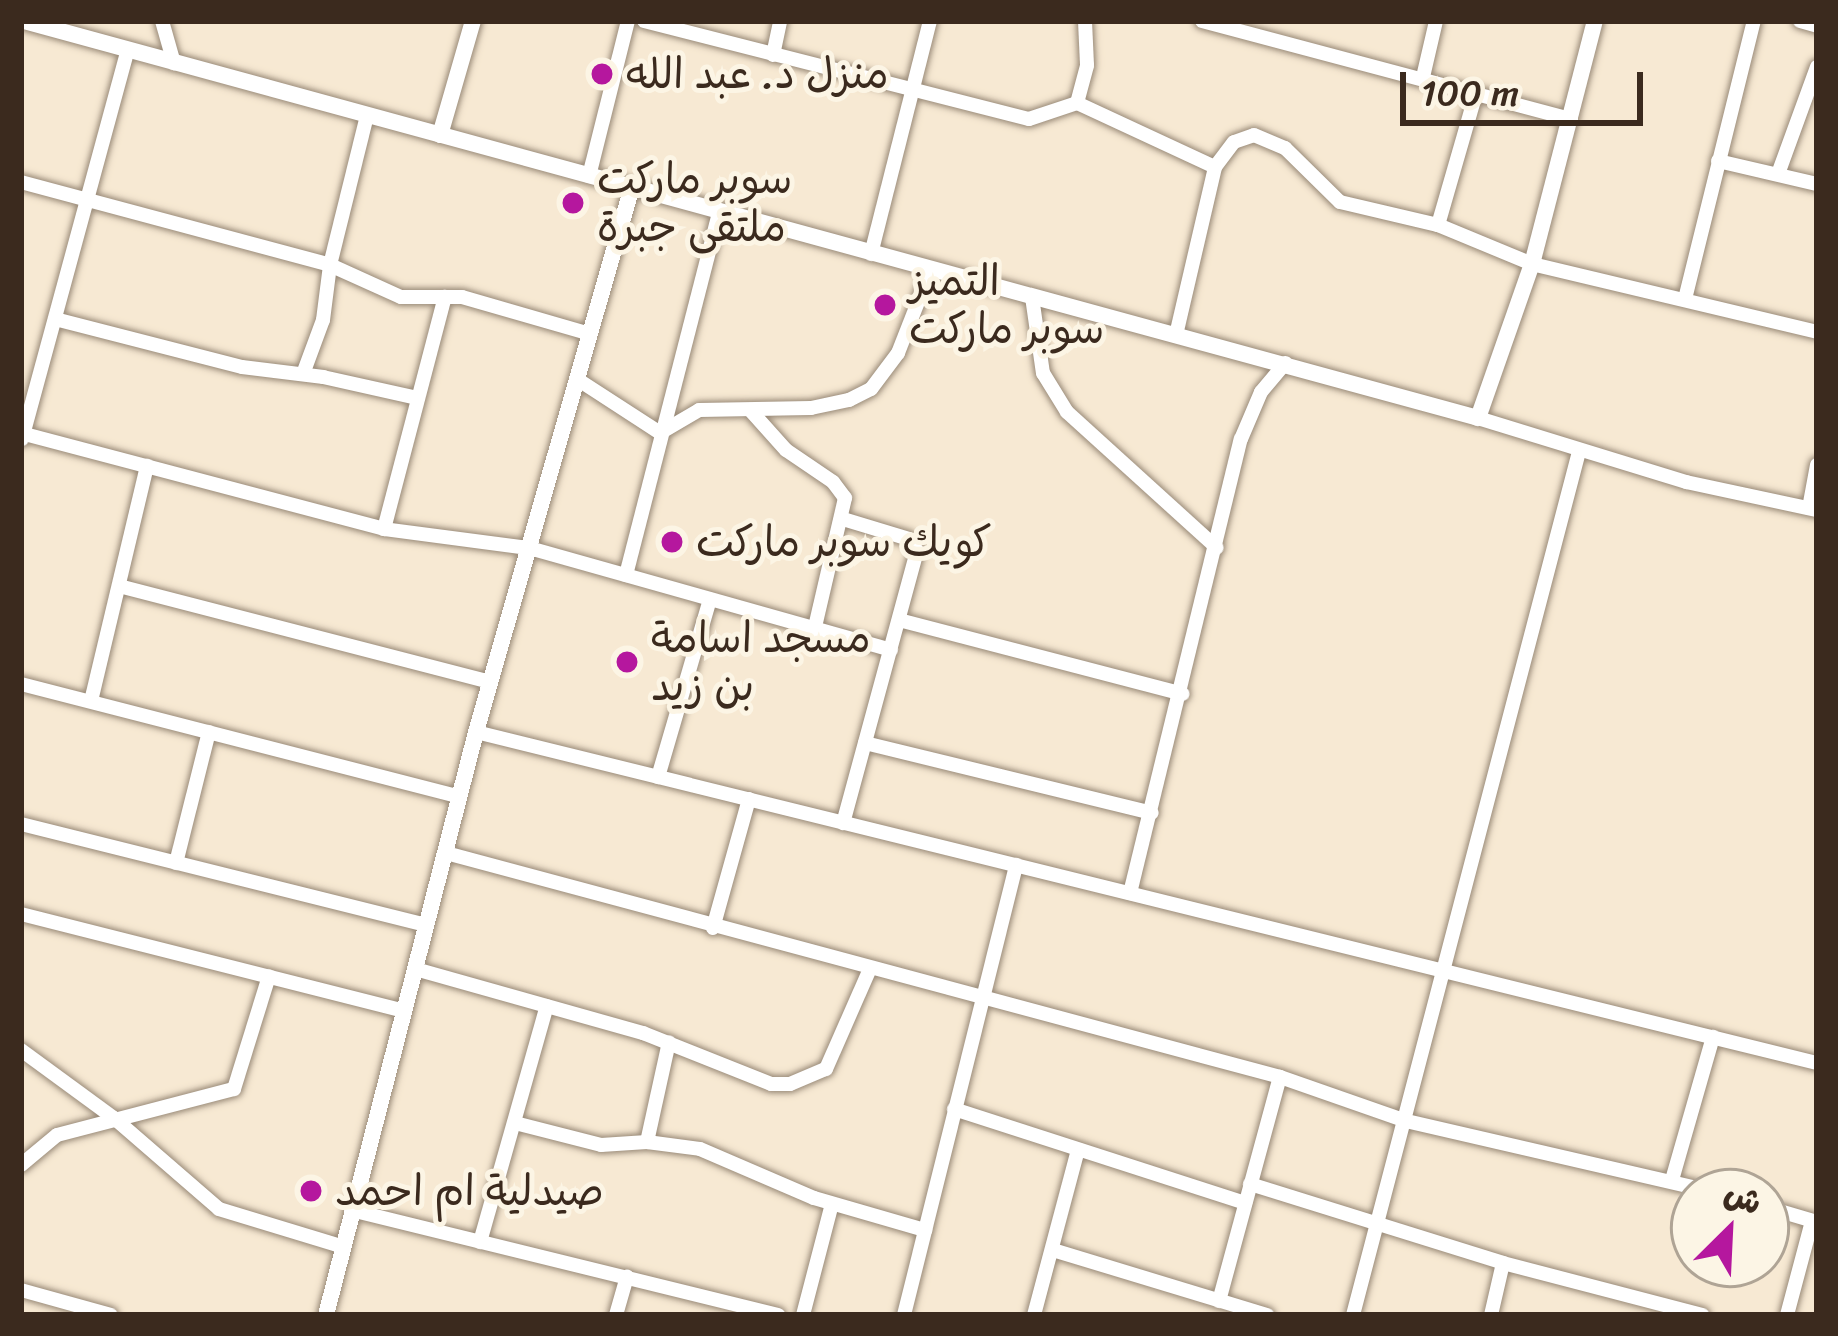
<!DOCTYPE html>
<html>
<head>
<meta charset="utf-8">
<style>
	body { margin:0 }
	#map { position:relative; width:1838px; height:1336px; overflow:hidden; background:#f7e9d3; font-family:Sriracha,"Playpen Sans Arabic",sans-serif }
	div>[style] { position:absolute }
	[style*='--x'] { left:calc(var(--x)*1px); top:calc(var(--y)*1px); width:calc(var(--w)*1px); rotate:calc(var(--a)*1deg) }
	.roads { filter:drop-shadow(0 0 3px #998a78) drop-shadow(0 0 3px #998a78) }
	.minor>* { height:14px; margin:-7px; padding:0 7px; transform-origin:7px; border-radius:7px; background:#fff }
	.tertiary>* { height:16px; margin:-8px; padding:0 8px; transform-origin:8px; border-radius:8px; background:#fff }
	.dots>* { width:33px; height:33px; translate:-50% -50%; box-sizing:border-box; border:6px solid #fcf5e5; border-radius:50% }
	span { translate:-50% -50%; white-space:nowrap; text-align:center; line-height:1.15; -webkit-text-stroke:10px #fcf5e5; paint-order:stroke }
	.poi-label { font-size:42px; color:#3b2a1e }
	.left { translate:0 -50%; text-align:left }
	.frame { position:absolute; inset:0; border:24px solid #3b2a1e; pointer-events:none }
	.north { position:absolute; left:1670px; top:1168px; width:120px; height:120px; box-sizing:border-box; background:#fcf5e5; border:3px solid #afa495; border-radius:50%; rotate:24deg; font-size:33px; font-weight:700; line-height:48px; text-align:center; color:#3b2a1e }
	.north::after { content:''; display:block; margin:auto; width:42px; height:54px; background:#b5179e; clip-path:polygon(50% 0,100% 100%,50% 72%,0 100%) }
	.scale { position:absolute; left:1400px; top:72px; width:243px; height:54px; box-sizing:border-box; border:6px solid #3b2a1e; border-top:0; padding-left:15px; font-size:36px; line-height:42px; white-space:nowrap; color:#3b2a1e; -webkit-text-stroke:9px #fcf5e5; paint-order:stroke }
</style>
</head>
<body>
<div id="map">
	<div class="roads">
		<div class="minor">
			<div style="--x:162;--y:21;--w:44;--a:74.1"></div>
			<div style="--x:644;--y:21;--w:397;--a:14.3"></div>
			<div style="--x:1029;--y:119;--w:51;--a:-18.4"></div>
			<div style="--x:1077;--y:103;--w:152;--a:24.9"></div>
			<div style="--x:1215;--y:167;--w:31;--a:-53"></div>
			<div style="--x:1234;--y:142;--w:21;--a:-19"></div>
			<div style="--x:1254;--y:135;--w:34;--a:23"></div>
			<div style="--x:1285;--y:148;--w:77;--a:44.5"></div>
			<div style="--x:1340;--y:202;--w:101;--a:13.2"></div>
			<div style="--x:1438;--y:225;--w:102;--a:22.5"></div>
			<div style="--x:1532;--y:264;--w:293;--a:13.4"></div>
			<div style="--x:1202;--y:21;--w:382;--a:14.9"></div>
			<div style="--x:1800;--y:21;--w:18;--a:16"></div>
			<div style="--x:773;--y:55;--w:35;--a:-78"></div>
			<div style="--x:1423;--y:77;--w:57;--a:-76.9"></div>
			<div style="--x:1077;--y:103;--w:39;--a:-75"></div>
			<div style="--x:1087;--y:65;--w:44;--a:-92.6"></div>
			<div style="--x:1718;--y:161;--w:102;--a:13.1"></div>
			<div style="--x:1778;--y:174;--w:114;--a:-70"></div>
			<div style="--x:589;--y:176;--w:160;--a:-75.9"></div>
			<div style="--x:21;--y:182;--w:320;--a:15"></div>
			<div style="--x:330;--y:265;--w:78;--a:24.3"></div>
			<div style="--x:401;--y:297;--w:61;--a:0"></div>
			<div style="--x:462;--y:297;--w:133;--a:16.1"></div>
			<div style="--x:1438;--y:225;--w:137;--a:-73.9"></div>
			<div style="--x:871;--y:254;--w:240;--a:-75.8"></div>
			<div style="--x:1032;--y:297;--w:77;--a:81.8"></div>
			<div style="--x:1043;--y:373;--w:46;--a:58.4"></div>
			<div style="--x:1067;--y:412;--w:202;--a:42.2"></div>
			<div style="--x:1685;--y:299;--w:286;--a:-76.1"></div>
			<div style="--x:55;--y:319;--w:193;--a:14.4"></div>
			<div style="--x:242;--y:367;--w:82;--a:7"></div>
			<div style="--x:323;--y:377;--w:96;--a:12.6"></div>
			<div style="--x:1176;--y:335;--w:172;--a:-76.9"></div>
			<div style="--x:303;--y:374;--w:58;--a:-69.7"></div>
			<div style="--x:323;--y:320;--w:55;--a:-82.7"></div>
			<div style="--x:330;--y:265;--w:154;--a:-76.1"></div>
			<div style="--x:577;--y:379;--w:99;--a:33"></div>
			<div style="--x:660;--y:433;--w:45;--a:-30.5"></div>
			<div style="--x:699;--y:410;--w:112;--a:-1"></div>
			<div style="--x:811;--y:408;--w:39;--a:-12"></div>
			<div style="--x:849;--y:400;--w:25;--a:-27"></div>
			<div style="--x:871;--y:389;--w:45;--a:-53.1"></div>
			<div style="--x:898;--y:353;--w:90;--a:-68.6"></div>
			<div style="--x:751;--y:411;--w:52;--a:48.1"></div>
			<div style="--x:786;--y:450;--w:57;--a:34.2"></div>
			<div style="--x:833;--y:482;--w:20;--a:53"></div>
			<div style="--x:845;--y:498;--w:137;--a:103.1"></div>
			<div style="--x:1478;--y:418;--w:218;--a:17.1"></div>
			<div style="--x:1686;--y:482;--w:134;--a:12.1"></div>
			<div style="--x:21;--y:433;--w:375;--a:14.8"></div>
			<div style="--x:384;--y:529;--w:146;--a:7.5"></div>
			<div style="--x:529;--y:548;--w:376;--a:15.7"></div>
			<div style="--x:22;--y:439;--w:403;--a:-74.8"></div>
			<div style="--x:1809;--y:508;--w:44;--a:-79.5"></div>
			<div style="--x:843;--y:519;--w:69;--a:16.9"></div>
			<div style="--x:909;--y:539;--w:14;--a:56"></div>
			<div style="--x:917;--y:551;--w:282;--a:105.2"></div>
			<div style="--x:384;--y:529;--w:240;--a:-75.3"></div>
			<div style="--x:626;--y:575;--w:375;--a:-75.6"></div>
			<div style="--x:119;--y:586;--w:382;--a:14.5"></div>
			<div style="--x:899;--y:620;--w:293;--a:14.6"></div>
			<div style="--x:21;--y:684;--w:453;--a:14.4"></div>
			<div style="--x:91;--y:701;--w:242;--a:-76.6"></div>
			<div style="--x:476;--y:732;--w:1381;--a:13.87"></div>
			<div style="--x:865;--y:743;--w:295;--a:13.7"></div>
			<div style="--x:658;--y:777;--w:185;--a:-73.7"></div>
			<div style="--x:21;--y:824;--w:416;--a:14"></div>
			<div style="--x:446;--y:853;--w:864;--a:15.03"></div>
			<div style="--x:1280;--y:1077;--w:133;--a:19.2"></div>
			<div style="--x:1406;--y:1121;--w:315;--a:13"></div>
			<div style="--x:176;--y:863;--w:135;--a:-75.9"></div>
			<div style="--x:1130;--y:893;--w:467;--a:-76.3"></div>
			<div style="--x:1241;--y:439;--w:51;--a:-66.9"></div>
			<div style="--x:1261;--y:392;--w:38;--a:-50"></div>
			<div style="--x:21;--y:914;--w:394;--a:14.2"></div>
			<div style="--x:713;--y:928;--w:134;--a:-74.4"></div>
			<div style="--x:415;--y:969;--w:237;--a:15.7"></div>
			<div style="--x:643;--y:1033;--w:138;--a:21.7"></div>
			<div style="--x:771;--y:1084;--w:19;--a:0"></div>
			<div style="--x:790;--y:1084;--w:39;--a:-23"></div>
			<div style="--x:826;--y:1069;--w:109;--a:-66.3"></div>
			<div style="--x:21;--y:1050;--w:115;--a:36.2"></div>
			<div style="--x:114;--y:1118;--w:139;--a:40.9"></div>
			<div style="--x:219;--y:1209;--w:127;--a:16.9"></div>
			<div style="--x:954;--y:1109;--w:306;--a:17.9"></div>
			<div style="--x:515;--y:1123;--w:89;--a:14.3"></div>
			<div style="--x:601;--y:1145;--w:46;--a:-3.7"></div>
			<div style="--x:647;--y:1142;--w:53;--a:7.5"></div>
			<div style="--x:700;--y:1149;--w:124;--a:23.3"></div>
			<div style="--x:814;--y:1198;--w:116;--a:16.1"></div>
			<div style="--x:647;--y:1142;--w:102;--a:-77.6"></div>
			<div style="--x:21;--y:1165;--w:47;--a:-39.8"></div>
			<div style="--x:57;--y:1135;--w:183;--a:-14.6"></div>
			<div style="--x:234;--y:1089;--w:118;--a:-72.8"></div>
			<div style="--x:1672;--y:1180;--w:149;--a:-74"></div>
			<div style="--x:1250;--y:1184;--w:265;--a:17.3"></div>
			<div style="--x:1503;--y:1263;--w:206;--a:14.6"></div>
			<div style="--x:1766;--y:1207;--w:53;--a:16.4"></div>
			<div style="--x:351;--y:1210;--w:440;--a:13.8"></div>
			<div style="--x:480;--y:1242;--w:245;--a:-74.2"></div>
			<div style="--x:1053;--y:1250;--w:224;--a:16.9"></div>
			<div style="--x:21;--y:1290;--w:93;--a:15.5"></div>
			<div style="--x:1219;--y:1301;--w:232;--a:-74.8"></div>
			<div style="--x:616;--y:1315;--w:40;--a:-74"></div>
			<div style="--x:803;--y:1315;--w:115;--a:-75.4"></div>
			<div style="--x:904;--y:1315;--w:464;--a:-76"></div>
			<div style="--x:1034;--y:1315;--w:171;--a:-75.1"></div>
			<div style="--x:1353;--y:1315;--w:892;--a:-75.33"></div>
			<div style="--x:1491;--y:1315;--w:53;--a:-77"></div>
			<div style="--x:1787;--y:1315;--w:97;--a:-75.1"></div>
		</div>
		<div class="tertiary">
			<div style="--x:24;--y:21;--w:1507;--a:15.27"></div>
			<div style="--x:1478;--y:418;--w:163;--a:-70.7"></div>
			<div style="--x:1532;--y:264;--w:251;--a:-75.5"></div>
			<div style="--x:440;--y:135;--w:119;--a:-73.9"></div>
			<div style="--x:326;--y:1315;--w:602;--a:-75.57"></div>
			<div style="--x:476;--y:732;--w:567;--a:-74.03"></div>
		</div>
	</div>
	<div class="dots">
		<div style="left:602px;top:74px;background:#b5179e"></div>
		<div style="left:573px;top:203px;background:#b5179e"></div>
		<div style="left:885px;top:305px;background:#b5179e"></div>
		<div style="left:672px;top:542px;background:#b5179e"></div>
		<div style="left:627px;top:662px;background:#b5179e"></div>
		<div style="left:311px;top:1191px;background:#b5179e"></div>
	</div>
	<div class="poi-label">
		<span class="left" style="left:626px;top:74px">منزل د. عبد الله</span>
		<span class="left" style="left:597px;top:203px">سوبر ماركت<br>ملتقى جبرة</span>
		<span class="left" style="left:909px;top:305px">التميز<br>سوبر ماركت</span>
		<span class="left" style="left:696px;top:542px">كويك سوبر ماركت</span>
		<span class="left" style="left:651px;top:662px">مسجد اسامة<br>بن زيد</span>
		<span class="left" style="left:335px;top:1191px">صيدلية ام احمد</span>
	</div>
	<div class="frame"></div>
	<div class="north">ش</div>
	<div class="scale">100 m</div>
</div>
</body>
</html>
